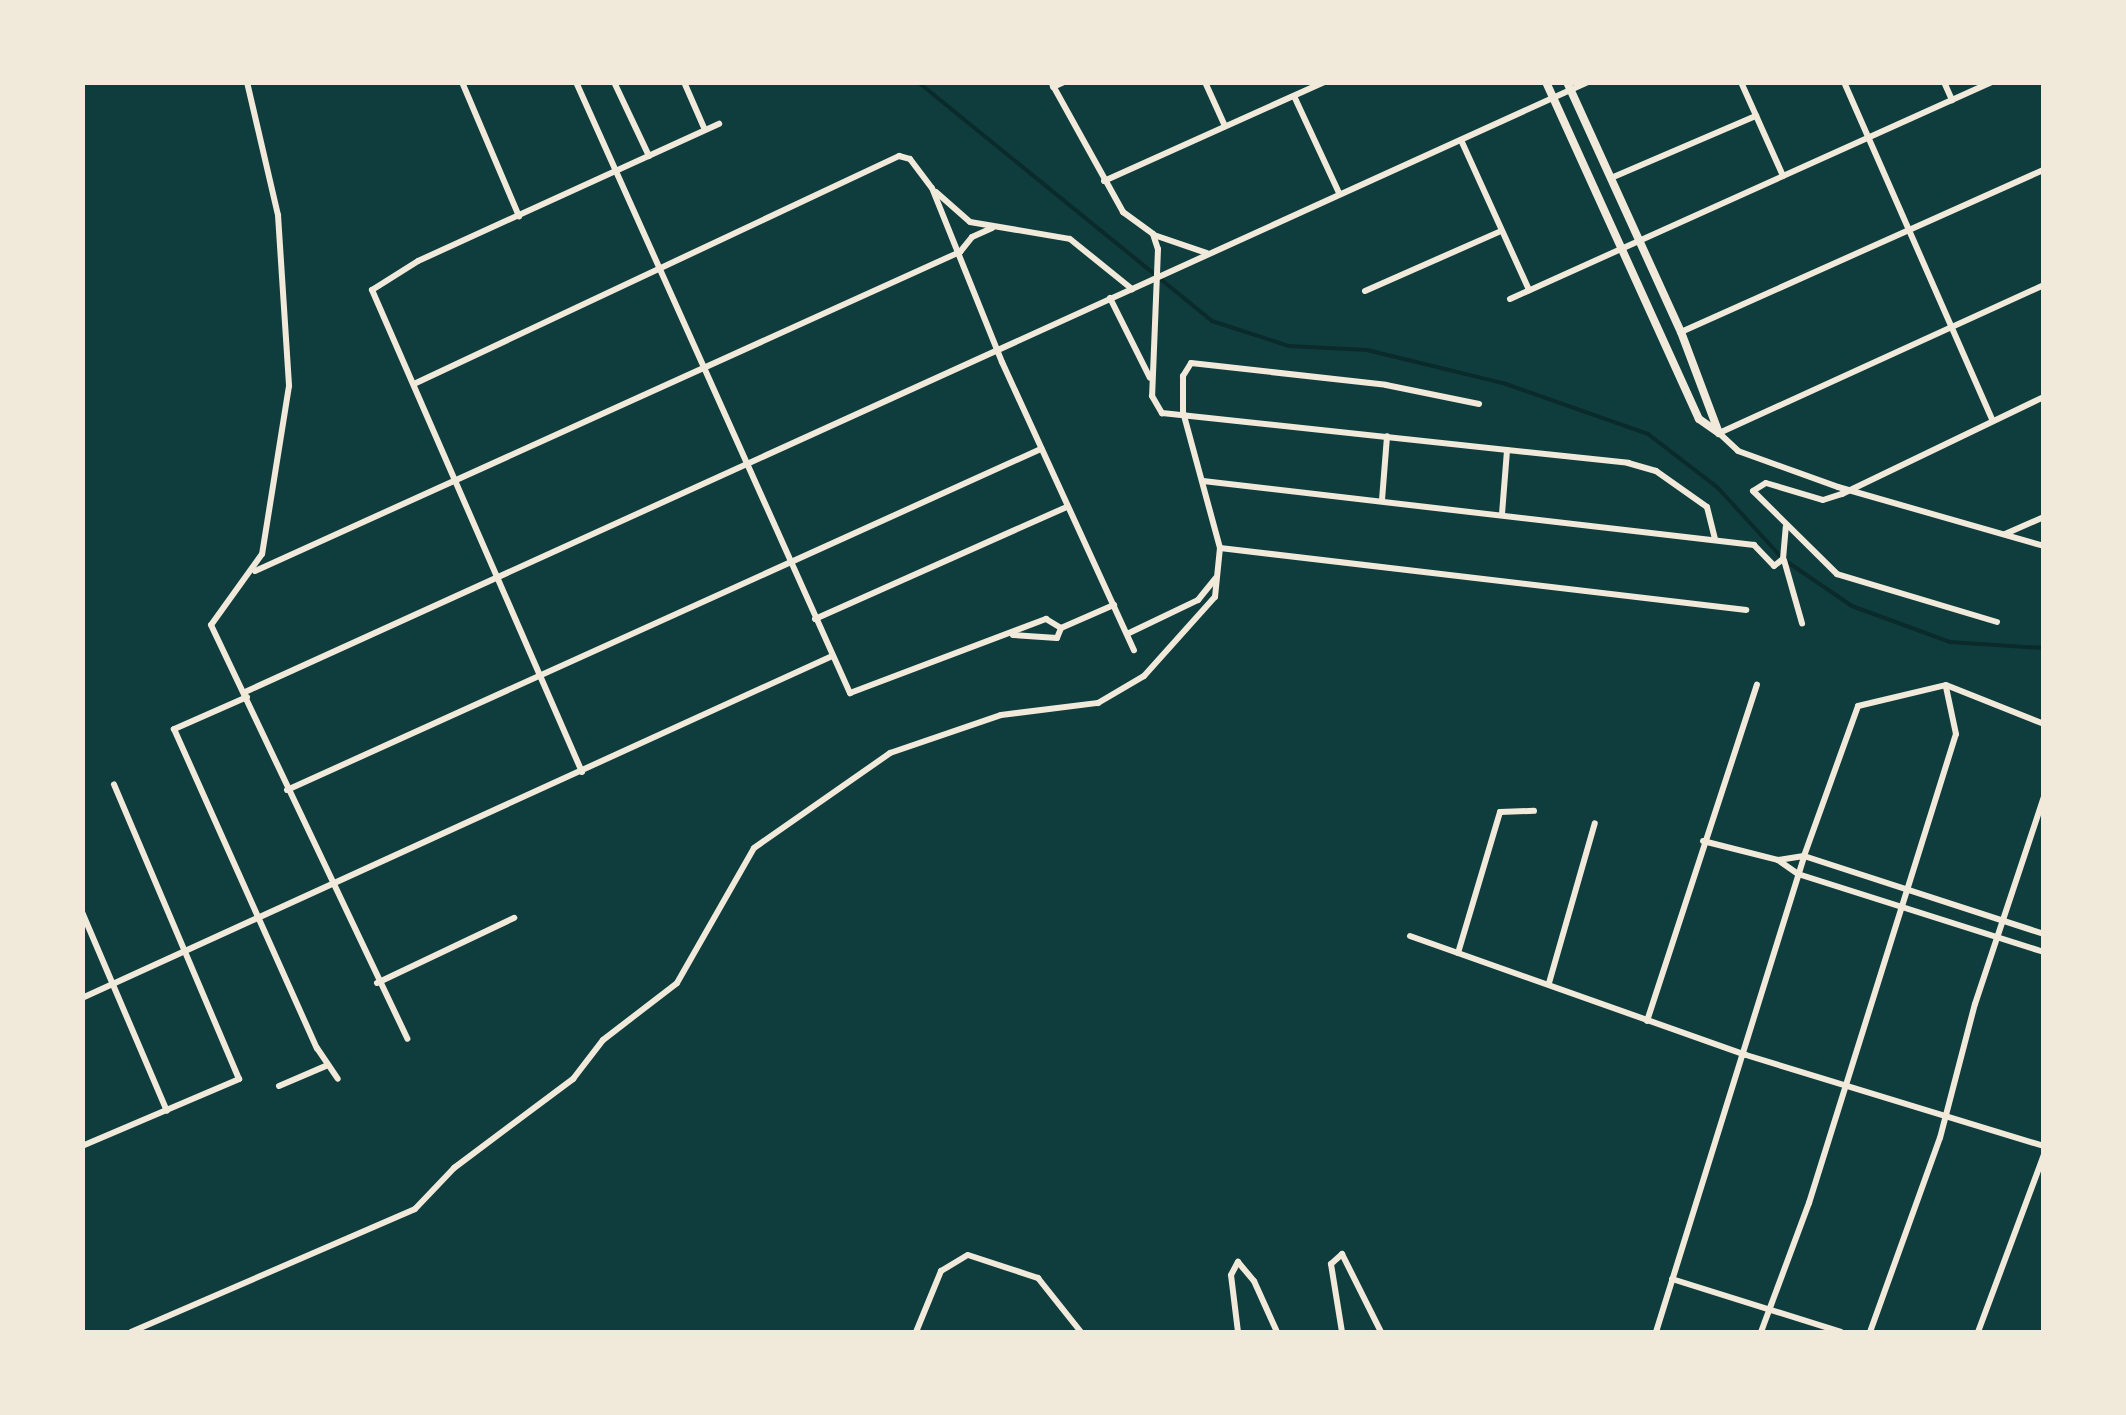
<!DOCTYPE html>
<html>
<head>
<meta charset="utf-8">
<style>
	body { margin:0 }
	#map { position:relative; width:2126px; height:1415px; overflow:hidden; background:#0f3d3e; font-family:"DM Sans",sans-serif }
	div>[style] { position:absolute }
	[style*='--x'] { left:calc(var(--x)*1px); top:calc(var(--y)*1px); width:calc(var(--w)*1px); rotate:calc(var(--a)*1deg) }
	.stream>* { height:4px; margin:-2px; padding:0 2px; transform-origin:2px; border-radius:2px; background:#0a2a2b }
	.minor>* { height:6px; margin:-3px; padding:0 3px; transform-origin:3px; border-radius:3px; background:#f1e9da }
	.tertiary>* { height:8px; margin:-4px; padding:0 4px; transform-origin:4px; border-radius:4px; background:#f1e9da }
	span { translate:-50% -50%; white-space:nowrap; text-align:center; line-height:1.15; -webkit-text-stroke:10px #f1e9da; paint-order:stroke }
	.frame { position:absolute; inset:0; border:85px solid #f1e9da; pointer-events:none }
</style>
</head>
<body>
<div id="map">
	<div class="stream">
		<div style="--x:918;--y:82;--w:379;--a:39.1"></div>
		<div style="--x:1212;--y:321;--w:81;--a:18"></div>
		<div style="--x:1289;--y:346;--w:78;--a:2.9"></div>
		<div style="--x:1367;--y:350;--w:143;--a:13.7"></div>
		<div style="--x:1506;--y:384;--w:151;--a:19.4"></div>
		<div style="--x:1648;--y:434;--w:88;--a:37.6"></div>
		<div style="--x:1718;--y:488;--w:96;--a:47.5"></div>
		<div style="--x:1783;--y:559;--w:83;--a:34.3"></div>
		<div style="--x:1852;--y:606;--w:104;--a:20.2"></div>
		<div style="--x:1950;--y:642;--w:94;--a:3.7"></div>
	</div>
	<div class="minor">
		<div style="--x:247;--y:82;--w:137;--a:76.9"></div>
		<div style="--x:278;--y:215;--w:171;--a:86.3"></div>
		<div style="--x:289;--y:386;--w:170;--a:99.1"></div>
		<div style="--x:262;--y:554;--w:87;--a:125.7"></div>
		<div style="--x:211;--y:625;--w:458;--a:64.6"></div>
		<div style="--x:462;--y:82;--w:146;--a:67"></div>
		<div style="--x:576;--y:82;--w:670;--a:65.85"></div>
		<div style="--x:850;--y:693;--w:210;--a:-20.7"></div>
		<div style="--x:1046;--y:619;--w:17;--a:31"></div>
		<div style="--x:614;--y:82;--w:82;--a:64.7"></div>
		<div style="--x:684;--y:82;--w:52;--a:66.4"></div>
		<div style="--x:1051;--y:82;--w:149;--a:61"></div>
		<div style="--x:1123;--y:212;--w:37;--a:36"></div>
		<div style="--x:1153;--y:234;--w:16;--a:72"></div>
		<div style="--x:1158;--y:249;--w:147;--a:92.3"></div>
		<div style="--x:1152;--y:396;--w:20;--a:60"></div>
		<div style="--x:1162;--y:413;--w:469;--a:6.1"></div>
		<div style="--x:1628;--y:463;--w:29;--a:16"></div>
		<div style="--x:1656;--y:471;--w:62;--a:35.2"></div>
		<div style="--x:1707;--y:507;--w:33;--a:76"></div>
		<div style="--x:1205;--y:82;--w:48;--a:65.6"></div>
		<div style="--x:1741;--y:82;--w:103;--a:65.9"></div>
		<div style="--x:1844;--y:82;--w:368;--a:66.3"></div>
		<div style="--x:1944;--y:82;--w:20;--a:66"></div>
		<div style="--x:1053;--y:87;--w:12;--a:-24"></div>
		<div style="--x:1294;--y:96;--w:107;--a:65.1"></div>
		<div style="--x:1461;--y:140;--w:165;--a:65.6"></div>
		<div style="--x:1611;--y:178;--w:158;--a:-23.2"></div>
		<div style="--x:1104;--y:181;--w:241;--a:-24.2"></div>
		<div style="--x:936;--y:192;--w:45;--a:41.4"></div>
		<div style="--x:970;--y:222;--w:101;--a:9.6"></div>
		<div style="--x:1070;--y:239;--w:80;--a:38.9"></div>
		<div style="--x:1154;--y:235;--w:56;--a:18.8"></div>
		<div style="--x:2044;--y:285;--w:357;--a:155.5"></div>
		<div style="--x:1719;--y:433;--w:26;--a:43"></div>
		<div style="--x:1738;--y:451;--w:106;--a:19.8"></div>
		<div style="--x:1838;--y:487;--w:214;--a:16"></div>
		<div style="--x:1365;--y:291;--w:149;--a:-23.8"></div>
		<div style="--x:1110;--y:298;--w:89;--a:63.4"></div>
		<div style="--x:1510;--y:299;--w:529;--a:-24.24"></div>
		<div style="--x:1681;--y:332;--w:398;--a:-24.1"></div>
		<div style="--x:416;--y:383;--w:534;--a:-25.17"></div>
		<div style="--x:899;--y:156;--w:11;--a:15"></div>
		<div style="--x:910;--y:159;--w:36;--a:53"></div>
		<div style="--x:932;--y:188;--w:188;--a:68.1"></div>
		<div style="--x:1002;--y:362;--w:317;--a:65.4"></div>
		<div style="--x:1203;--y:481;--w:555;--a:6.63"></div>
		<div style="--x:1754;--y:545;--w:29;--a:46"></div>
		<div style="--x:1774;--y:566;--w:11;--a:-38"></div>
		<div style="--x:1783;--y:559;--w:32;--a:-85"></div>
		<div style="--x:1382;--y:500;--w:64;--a:-85.5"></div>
		<div style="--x:1502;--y:514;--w:64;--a:-85.5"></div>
		<div style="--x:2005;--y:534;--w:43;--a:-23.6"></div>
		<div style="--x:1220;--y:548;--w:530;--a:6.72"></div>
		<div style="--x:1784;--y:560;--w:66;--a:74.1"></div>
		<div style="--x:255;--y:571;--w:774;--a:-24.35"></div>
		<div style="--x:960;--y:252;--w:19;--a:-51"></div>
		<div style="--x:972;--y:237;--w:22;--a:-24"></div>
		<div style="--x:815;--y:619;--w:275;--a:-24"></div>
		<div style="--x:1997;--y:622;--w:167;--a:-163.3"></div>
		<div style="--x:1837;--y:574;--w:118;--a:-135.3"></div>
		<div style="--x:1753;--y:491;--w:15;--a:-32"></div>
		<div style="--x:1766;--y:483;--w:59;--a:16.6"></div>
		<div style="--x:1823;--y:500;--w:20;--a:-18"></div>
		<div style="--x:1842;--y:494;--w:224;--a:-25.7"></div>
		<div style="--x:1127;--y:634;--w:79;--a:-25.6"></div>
		<div style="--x:1198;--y:600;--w:28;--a:-51"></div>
		<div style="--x:1013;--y:635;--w:44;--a:3.9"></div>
		<div style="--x:1057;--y:638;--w:11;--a:-68"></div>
		<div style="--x:1061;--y:628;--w:58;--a:-23.5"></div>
		<div style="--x:245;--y:692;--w:1475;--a:-24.43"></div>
		<div style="--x:247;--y:697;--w:80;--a:156.3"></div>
		<div style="--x:174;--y:729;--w:350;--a:65.9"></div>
		<div style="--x:317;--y:1048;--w:37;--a:56"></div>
		<div style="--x:582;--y:772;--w:526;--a:-113.54"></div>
		<div style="--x:372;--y:290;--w:54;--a:-32.2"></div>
		<div style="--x:418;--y:261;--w:331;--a:-24.5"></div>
		<div style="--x:287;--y:790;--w:828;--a:-24.34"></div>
		<div style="--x:1703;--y:841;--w:77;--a:14.2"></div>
		<div style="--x:1778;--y:860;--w:26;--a:-9"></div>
		<div style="--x:1804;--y:856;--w:252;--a:18"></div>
		<div style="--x:1778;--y:860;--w:24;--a:35"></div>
		<div style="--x:1798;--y:874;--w:258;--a:17.6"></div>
		<div style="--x:82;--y:912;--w:216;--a:66.9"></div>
		<div style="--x:1410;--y:936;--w:356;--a:19.5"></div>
		<div style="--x:1746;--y:1055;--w:312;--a:17"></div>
		<div style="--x:1458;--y:953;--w:147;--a:-73.4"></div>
		<div style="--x:1500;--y:812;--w:34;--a:-2"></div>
		<div style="--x:377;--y:983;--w:152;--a:-25.4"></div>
		<div style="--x:1549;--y:983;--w:166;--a:-74"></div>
		<div style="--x:82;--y:998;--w:824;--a:-24.51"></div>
		<div style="--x:1647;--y:1021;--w:354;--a:-71.9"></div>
		<div style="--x:279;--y:1086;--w:53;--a:-23.2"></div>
		<div style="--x:82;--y:1146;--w:171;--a:-23.1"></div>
		<div style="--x:239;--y:1079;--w:320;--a:-113"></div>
		<div style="--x:1672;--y:1279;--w:177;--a:17.4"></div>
		<div style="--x:131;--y:1332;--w:309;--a:-23.4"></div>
		<div style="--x:415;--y:1209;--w:57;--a:-46.4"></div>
		<div style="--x:454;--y:1168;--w:149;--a:-36.8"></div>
		<div style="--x:573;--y:1079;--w:49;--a:-52.4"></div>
		<div style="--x:603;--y:1040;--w:93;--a:-37.6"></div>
		<div style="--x:677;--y:983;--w:155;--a:-60.3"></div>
		<div style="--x:754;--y:848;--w:166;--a:-34.9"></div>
		<div style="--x:890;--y:753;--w:117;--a:-18.9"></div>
		<div style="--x:1001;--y:715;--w:98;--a:-7.1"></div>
		<div style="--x:1098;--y:703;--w:53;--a:-30.4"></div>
		<div style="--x:1144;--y:676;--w:106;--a:-48.1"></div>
		<div style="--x:1215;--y:597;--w:49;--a:-84.2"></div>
		<div style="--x:1220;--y:548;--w:141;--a:-105.2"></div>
		<div style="--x:1183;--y:412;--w:36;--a:-90"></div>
		<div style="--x:1183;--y:376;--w:15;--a:-58"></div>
		<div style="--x:1191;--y:363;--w:196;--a:6.4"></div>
		<div style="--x:1386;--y:385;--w:95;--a:11.5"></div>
		<div style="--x:916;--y:1332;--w:66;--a:-67.7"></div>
		<div style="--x:941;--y:1271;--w:31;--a:-31"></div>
		<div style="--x:968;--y:1255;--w:74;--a:18.2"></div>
		<div style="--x:1038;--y:1278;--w:69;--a:51.5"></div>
		<div style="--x:1238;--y:1332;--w:57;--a:-97"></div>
		<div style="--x:1231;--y:1275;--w:15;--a:-62"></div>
		<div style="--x:1238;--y:1262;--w:25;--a:50"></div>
		<div style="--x:1254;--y:1281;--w:56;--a:65.7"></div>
		<div style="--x:1342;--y:1332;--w:69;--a:-99.2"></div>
		<div style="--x:1331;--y:1264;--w:15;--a:-42"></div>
		<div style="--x:1342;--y:1254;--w:87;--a:63.4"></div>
		<div style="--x:1656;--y:1332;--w:498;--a:-72.7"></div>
		<div style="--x:1804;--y:856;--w:159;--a:-70.2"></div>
		<div style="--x:1858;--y:706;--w:90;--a:-13.4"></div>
		<div style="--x:1946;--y:685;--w:105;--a:21.7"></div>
		<div style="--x:1761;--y:1332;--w:138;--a:-69.6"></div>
		<div style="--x:1809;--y:1203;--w:491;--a:-72.6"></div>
		<div style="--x:1956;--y:734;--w:48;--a:-102"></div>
		<div style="--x:1870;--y:1332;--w:206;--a:-70.2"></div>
		<div style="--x:1940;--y:1138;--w:138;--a:-75.4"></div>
		<div style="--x:1975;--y:1004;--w:219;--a:-71.6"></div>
		<div style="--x:1978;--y:1332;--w:189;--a:-69.6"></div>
	</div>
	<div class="tertiary">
		<div style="--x:1546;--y:82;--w:370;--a:65.6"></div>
		<div style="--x:1699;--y:419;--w:24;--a:35"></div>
		<div style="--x:1567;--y:82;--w:275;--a:65.5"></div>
		<div style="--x:1681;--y:332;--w:108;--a:69.4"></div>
	</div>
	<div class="frame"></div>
</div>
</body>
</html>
